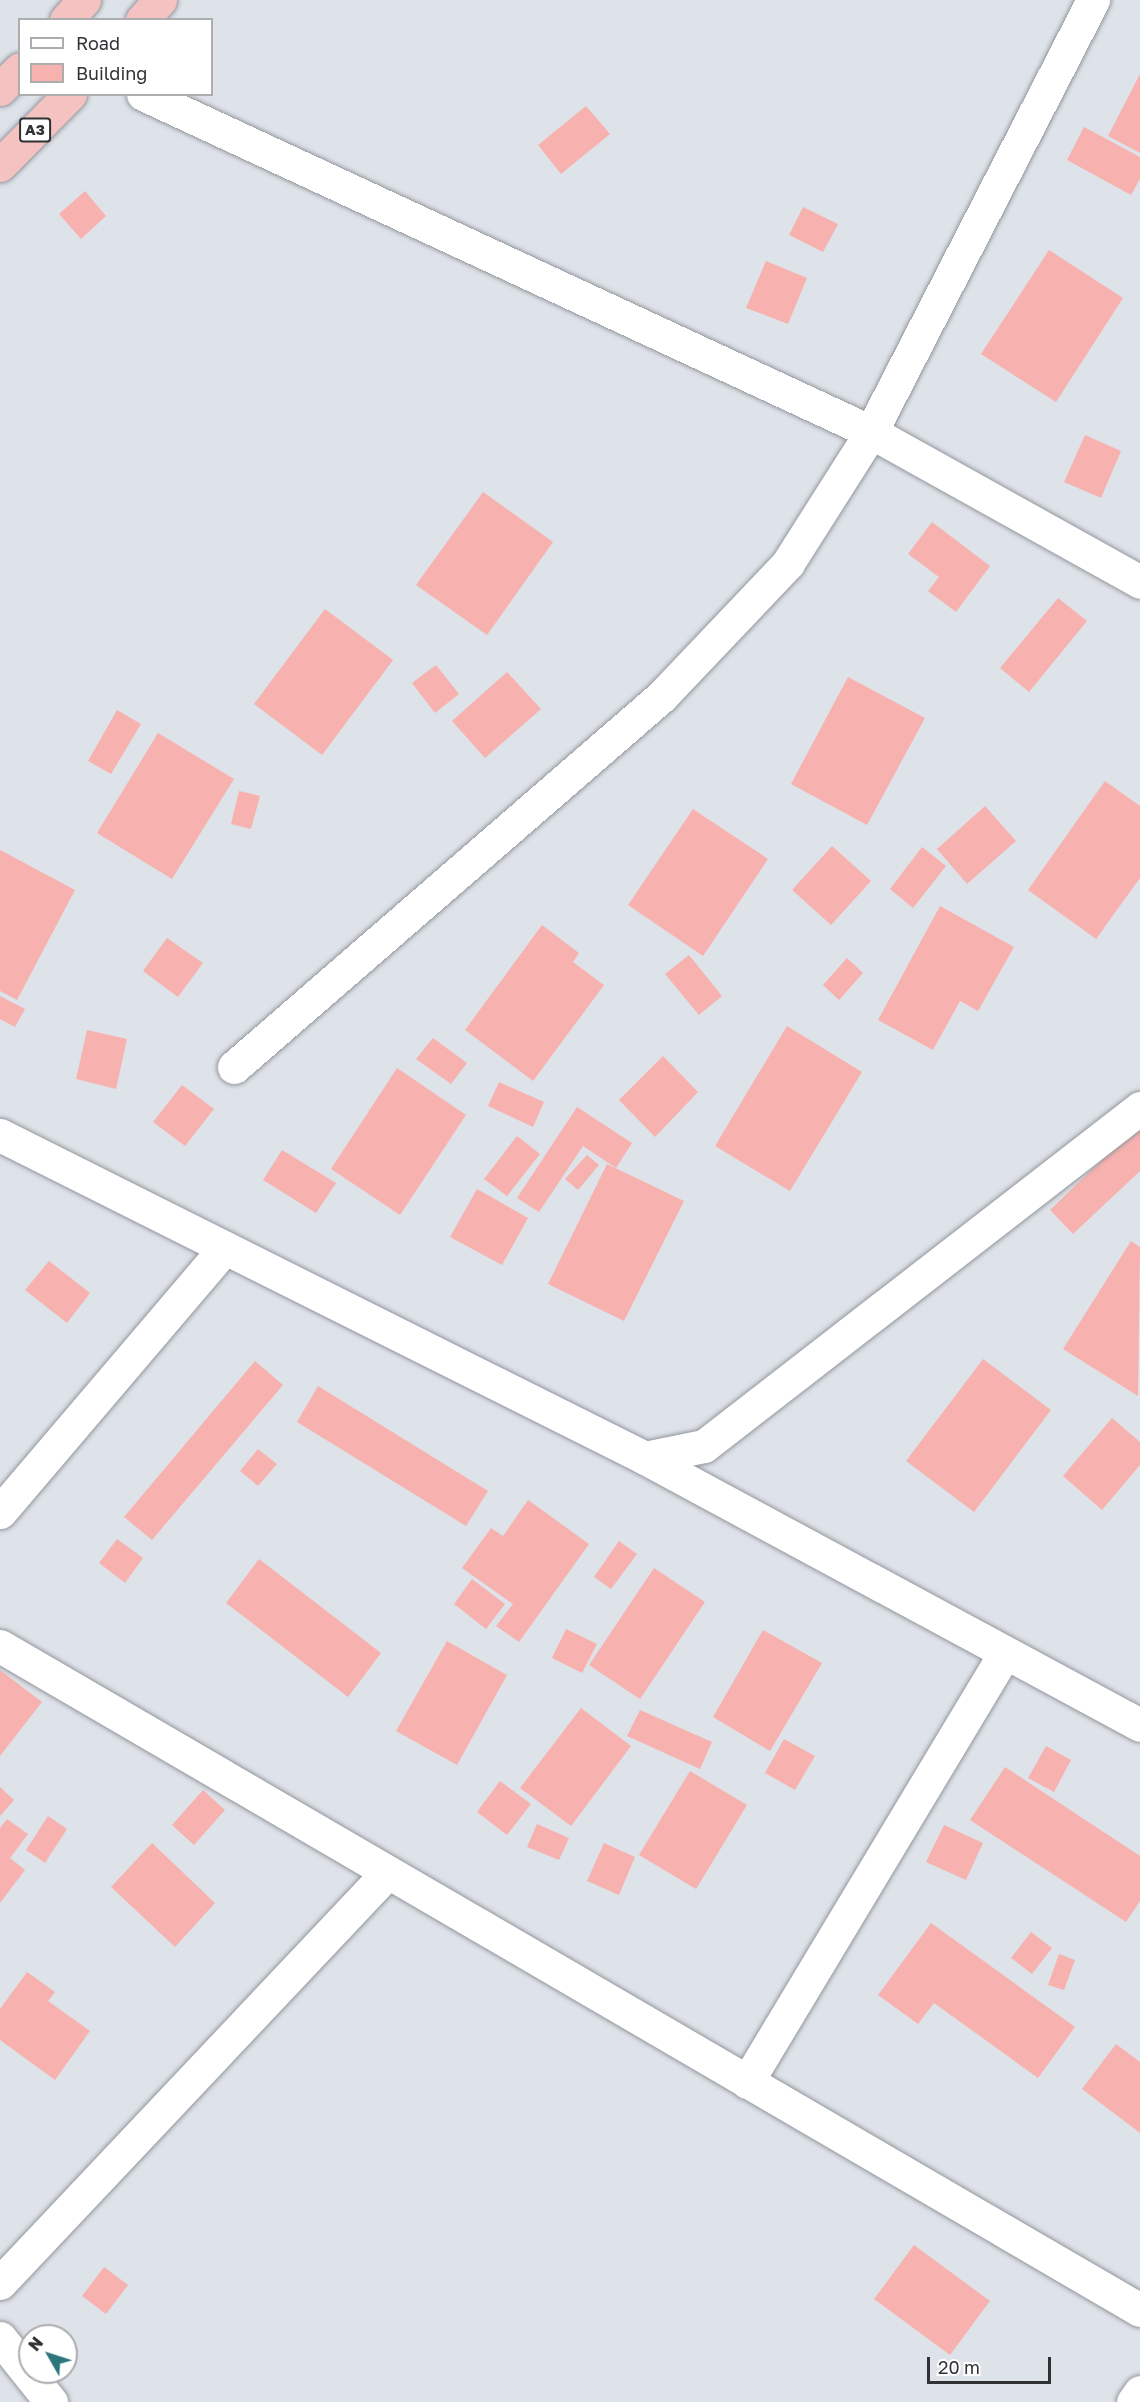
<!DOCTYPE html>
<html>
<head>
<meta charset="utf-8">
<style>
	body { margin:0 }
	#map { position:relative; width:1140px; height:2402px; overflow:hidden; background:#dee2e9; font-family:"Golos Text",sans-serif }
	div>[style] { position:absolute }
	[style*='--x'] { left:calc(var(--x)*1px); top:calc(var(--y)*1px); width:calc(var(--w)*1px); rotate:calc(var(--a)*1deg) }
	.building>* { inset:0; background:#f7b2af }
	.roads { filter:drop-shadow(0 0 2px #93979d) drop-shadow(0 0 2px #93979d) }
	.street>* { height:33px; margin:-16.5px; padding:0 16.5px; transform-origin:16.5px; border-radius:16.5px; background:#fff }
	.highway>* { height:33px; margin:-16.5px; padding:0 16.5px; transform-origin:16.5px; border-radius:16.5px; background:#f5c2c2 }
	span { translate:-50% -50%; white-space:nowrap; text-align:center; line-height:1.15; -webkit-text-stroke:6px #fff; paint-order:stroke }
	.shield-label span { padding:2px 4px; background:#fff; border:2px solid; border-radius:4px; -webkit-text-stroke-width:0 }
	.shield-label { font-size:15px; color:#303134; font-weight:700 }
	.legend { position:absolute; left:18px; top:18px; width:195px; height:78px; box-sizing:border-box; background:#fff; border:2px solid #acadae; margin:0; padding:8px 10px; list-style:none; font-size:18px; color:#303134 }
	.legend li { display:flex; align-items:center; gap:12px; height:30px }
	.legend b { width:30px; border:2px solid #acadae }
	.north { position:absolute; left:18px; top:2324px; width:60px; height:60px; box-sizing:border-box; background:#fff; border:2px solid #acadae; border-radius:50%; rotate:309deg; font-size:16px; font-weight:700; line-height:24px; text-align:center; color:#303134 }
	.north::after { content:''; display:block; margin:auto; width:21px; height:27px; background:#2d767d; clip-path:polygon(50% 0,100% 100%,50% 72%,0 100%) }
	.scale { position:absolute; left:927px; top:2357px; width:124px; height:27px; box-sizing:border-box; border:3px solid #303134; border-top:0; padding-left:8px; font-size:18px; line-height:21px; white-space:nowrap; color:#303134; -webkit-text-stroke:4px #fff; paint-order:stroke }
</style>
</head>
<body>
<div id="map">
	<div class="building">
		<div style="clip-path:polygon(1140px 74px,1140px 153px,1108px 136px)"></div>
		<div style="clip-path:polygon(586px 106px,610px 134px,561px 174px,538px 145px)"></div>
		<div style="clip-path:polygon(1084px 127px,1140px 157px,1140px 179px,1131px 195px,1067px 160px)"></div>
		<div style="clip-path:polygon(85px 191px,106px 216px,81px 239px,59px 214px)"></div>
		<div style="clip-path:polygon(803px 207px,838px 224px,823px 252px,789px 235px)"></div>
		<div style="clip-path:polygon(1049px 250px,1123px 298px,1056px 402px,981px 354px)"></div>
		<div style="clip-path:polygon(766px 261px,807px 278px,788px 324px,746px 308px)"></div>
		<div style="clip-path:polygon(1085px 435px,1121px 451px,1101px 498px,1064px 482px)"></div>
		<div style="clip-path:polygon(483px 492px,553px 542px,487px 635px,416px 585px)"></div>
		<div style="clip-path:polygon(932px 522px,990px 566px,956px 612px,928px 591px,939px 577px,908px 554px)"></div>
		<div style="clip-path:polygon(1058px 598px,1087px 621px,1029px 692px,1000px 668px)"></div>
		<div style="clip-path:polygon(325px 609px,393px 660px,322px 755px,254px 704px)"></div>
		<div style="clip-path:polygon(436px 665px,459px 694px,435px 713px,412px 683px)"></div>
		<div style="clip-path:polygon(507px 672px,541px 709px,485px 758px,452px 721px)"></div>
		<div style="clip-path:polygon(848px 677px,925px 718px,867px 825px,791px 784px)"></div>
		<div style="clip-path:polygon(117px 710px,141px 724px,111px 774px,88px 761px)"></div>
		<div style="clip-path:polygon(158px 733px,234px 779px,172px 879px,97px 833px)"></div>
		<div style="clip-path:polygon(1105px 781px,1140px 806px,1140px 878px,1096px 939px,1028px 890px)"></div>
		<div style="clip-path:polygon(239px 791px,260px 796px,251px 829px,231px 824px)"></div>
		<div style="clip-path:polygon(985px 806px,1016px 841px,967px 884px,937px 849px)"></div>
		<div style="clip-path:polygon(693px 809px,768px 859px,703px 956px,628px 905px)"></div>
		<div style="clip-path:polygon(832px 846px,871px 881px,831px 925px,792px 890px)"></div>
		<div style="clip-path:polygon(922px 847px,946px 866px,913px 908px,890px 889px)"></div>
		<div style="clip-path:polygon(0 850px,75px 890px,17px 1000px,0 991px)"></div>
		<div style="clip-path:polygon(940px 906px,1014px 947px,978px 1011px,960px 1001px,933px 1050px,878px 1020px)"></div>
		<div style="clip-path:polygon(542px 925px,579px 953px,573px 962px,604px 985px,533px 1081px,465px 1030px)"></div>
		<div style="clip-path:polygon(167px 938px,203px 963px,178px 997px,143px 971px)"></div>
		<div style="clip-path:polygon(689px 955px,722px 996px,699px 1015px,665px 974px)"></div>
		<div style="clip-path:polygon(847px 958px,863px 973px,839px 1000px,823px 985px)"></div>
		<div style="clip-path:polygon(0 996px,25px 1009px,15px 1027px,0 1019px)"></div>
		<div style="clip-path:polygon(787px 1026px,862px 1072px,790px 1191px,715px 1146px)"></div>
		<div style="clip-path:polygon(87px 1030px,127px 1039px,116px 1089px,76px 1079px)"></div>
		<div style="clip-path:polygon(433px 1038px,467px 1063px,451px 1084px,416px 1059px)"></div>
		<div style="clip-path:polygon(663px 1056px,698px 1092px,655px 1137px,619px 1100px)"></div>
		<div style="clip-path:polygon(397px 1068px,466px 1115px,400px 1215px,331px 1169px)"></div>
		<div style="clip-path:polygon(499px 1082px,544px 1102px,533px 1127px,488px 1106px)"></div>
		<div style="clip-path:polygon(182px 1085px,214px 1109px,185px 1146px,153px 1122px)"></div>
		<div style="clip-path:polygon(577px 1107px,632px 1143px,616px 1168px,583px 1146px,539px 1212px,517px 1198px)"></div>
		<div style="clip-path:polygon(1140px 1123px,1140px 1171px,1073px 1234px,1050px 1210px)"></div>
		<div style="clip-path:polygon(517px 1136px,540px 1154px,507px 1196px,484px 1179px)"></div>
		<div style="clip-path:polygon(282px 1150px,336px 1183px,316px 1213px,263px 1180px)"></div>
		<div style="clip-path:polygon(587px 1155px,599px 1165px,578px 1190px,565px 1179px)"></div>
		<div style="clip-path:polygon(607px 1164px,684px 1201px,624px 1321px,548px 1284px)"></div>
		<div style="clip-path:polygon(477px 1189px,528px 1218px,502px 1265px,450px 1237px)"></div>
		<div style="clip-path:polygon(1131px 1241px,1140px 1247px,1138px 1396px,1063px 1349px)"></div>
		<div style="clip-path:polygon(49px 1261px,90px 1293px,67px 1323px,25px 1290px)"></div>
		<div style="clip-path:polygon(983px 1359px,1051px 1410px,974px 1512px,906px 1461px)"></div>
		<div style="clip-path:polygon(255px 1361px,283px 1385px,152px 1540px,124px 1517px)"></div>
		<div style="clip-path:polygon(318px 1386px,488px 1491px,466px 1526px,297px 1422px)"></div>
		<div style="clip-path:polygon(1112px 1418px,1140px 1442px,1140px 1465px,1102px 1510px,1063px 1476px)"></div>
		<div style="clip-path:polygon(258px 1449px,277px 1464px,258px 1486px,240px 1471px)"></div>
		<div style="clip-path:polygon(528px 1500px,589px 1544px,519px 1642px,496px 1626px,513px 1604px,462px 1568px,491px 1528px,503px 1536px)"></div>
		<div style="clip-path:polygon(117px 1539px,143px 1558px,125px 1583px,99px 1563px)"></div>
		<div style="clip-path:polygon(619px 1541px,637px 1554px,611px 1589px,594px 1577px)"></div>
		<div style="clip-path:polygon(259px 1559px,381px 1653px,348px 1697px,226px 1603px)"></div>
		<div style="clip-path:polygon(654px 1568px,705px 1602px,640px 1699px,589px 1665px)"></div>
		<div style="clip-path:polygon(472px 1579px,505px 1604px,486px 1629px,454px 1604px)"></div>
		<div style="clip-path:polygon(566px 1629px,597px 1644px,582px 1673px,552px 1658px)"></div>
		<div style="clip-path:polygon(763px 1630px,822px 1663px,770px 1751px,713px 1717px)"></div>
		<div style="clip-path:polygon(447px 1641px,507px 1675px,457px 1765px,396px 1731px)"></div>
		<div style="clip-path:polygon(0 1670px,42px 1702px,0 1756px)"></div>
		<div style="clip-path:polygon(581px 1708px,631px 1746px,571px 1826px,520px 1788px)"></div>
		<div style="clip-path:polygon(640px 1710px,712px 1742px,700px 1769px,627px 1736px)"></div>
		<div style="clip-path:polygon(784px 1739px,815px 1756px,795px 1790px,765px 1773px)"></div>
		<div style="clip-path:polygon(1046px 1746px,1071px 1760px,1054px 1792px,1028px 1778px)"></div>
		<div style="clip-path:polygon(1005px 1767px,1140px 1856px,1140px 1901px,1126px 1922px,970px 1820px)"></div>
		<div style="clip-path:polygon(690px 1771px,747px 1805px,696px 1889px,639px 1855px)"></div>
		<div style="clip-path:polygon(500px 1781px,531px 1804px,507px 1835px,477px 1812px)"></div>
		<div style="clip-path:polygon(0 1787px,14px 1800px,0 1816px)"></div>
		<div style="clip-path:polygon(203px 1790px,225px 1810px,194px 1845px,172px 1825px)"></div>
		<div style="clip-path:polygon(48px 1816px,67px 1829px,45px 1863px,26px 1850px)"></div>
		<div style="clip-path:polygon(7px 1819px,28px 1834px,10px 1858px,25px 1870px,0 1903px,0 1828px)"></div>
		<div style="clip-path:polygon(537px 1824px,569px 1838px,559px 1860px,527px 1847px)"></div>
		<div style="clip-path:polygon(944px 1825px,983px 1843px,966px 1880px,926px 1862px)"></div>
		<div style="clip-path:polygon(152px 1843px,215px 1903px,175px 1947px,111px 1887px)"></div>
		<div style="clip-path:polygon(604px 1843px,635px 1857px,619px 1895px,587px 1881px)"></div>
		<div style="clip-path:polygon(931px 1923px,1075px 2027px,1038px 2078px,934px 2003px,918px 2024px,878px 1995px)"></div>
		<div style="clip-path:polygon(1031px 1932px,1052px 1948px,1032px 1974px,1011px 1958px)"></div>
		<div style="clip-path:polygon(1059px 1954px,1075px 1960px,1064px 1990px,1048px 1985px)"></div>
		<div style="clip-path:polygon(27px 1972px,55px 1992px,48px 2001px,90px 2031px,55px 2080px,0 2040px,0 2009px)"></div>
		<div style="clip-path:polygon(1116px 2044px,1140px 2062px,1140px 2133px,1082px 2089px)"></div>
		<div style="clip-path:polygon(914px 2245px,990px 2301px,950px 2355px,874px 2299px)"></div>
		<div style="clip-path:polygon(104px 2267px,128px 2285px,106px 2314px,82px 2296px)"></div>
	</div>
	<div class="roads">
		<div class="street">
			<div style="--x:143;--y:94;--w:803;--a:24.9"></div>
			<div style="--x:871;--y:432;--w:308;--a:29.1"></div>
			<div style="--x:234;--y:1067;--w:566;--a:-40.92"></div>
			<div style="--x:662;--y:696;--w:183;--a:-46.5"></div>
			<div style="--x:788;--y:563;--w:155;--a:-57.6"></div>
			<div style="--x:871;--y:432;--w:486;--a:-62.8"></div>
			<div style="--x:0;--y:1135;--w:721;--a:26.6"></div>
			<div style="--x:645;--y:1458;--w:562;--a:28.34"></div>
			<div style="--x:645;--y:1458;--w:60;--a:-11.5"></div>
			<div style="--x:704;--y:1446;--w:552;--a:-37.78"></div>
			<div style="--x:0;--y:1512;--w:347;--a:-49.6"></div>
			<div style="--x:0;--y:1646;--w:1319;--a:30.22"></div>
			<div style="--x:747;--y:2082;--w:498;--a:-59"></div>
			<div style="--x:0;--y:2283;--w:565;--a:-46.65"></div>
			<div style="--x:0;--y:2338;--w:82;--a:51.4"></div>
			<div style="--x:1133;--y:2402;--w:12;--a:-55"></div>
		</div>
		<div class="highway">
			<div style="--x:66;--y:20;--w:27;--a:-48"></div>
			<div style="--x:142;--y:20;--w:27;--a:-48"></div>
			<div style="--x:0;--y:89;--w:28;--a:-45"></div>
			<div style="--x:0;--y:165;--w:100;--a:-45.4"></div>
		</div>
	</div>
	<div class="shield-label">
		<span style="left:35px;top:130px">A3</span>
	</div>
	<ul class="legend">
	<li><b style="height:8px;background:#fff"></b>Road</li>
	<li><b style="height:16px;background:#f7b2af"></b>Building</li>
	</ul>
	<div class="north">N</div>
	<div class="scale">20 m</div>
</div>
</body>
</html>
